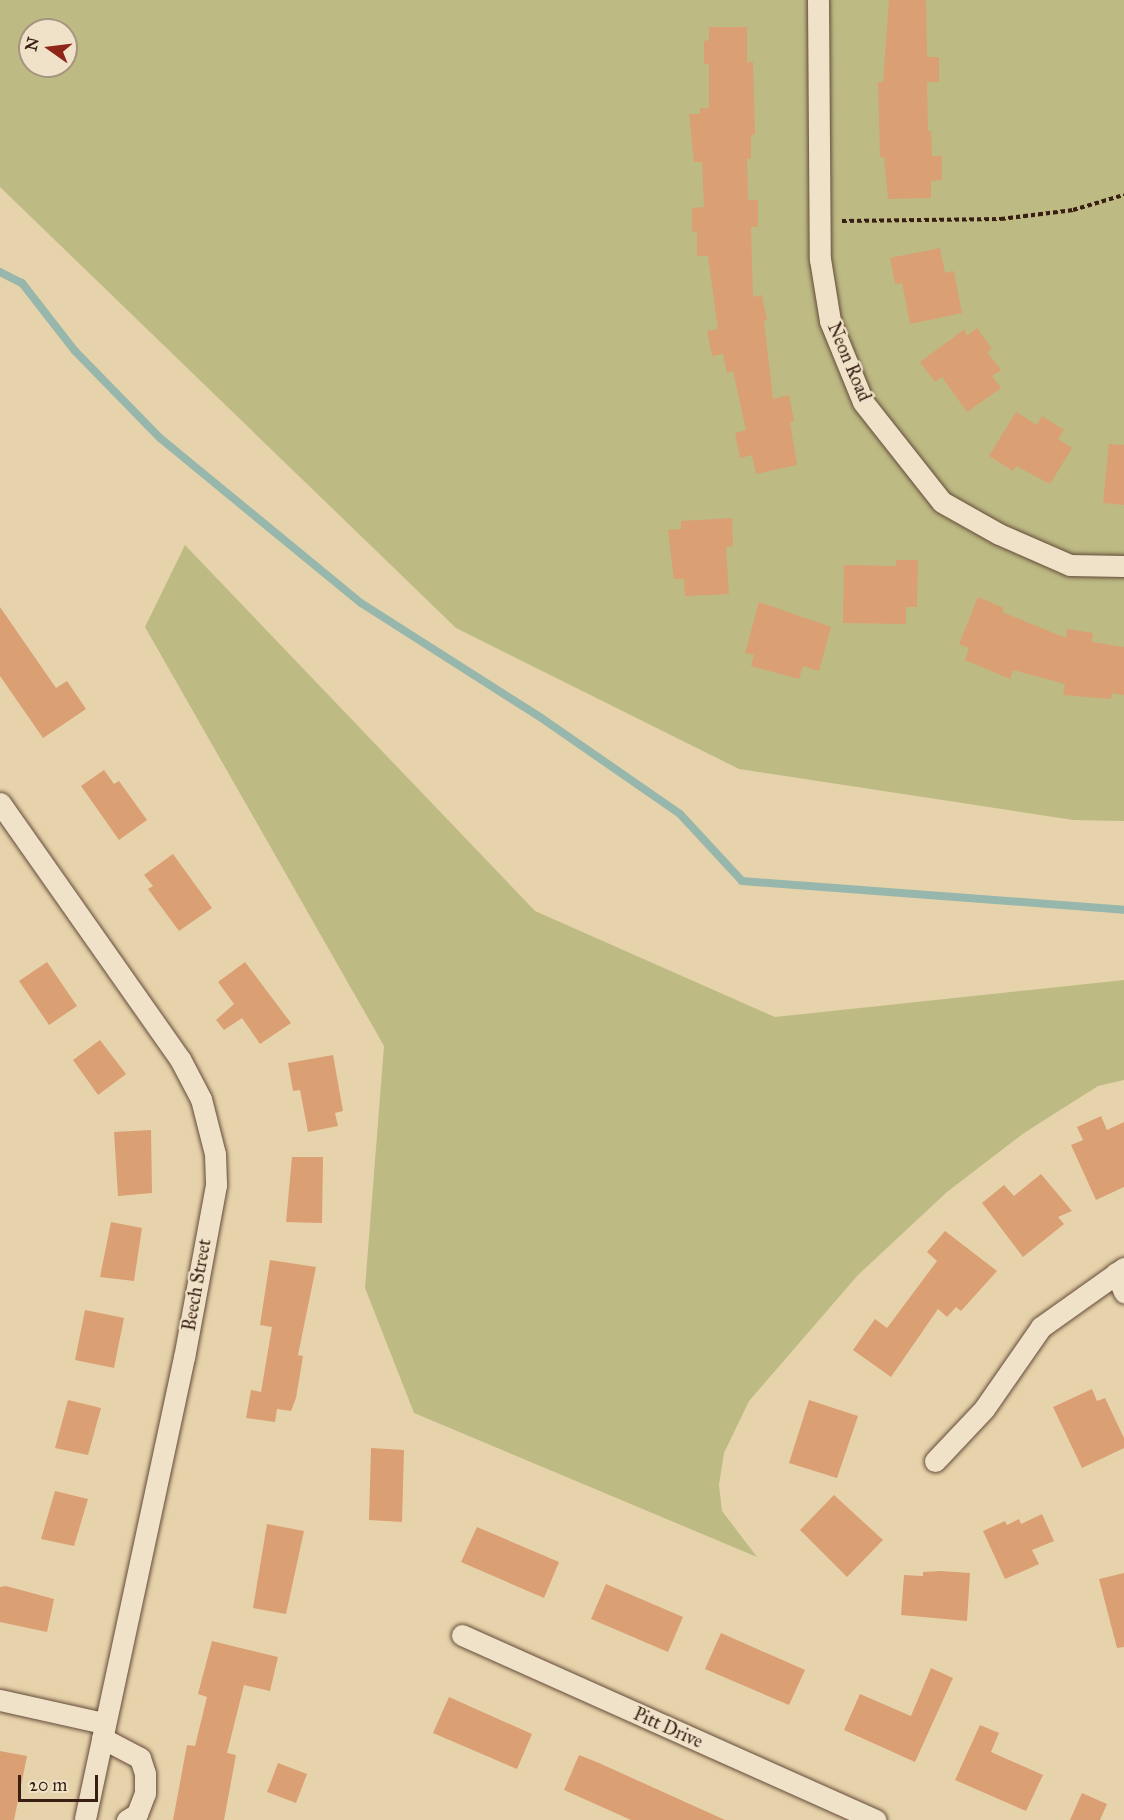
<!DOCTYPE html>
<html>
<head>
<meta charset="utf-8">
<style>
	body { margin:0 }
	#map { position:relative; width:1124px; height:1820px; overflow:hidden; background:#e7d3ab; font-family:"IM FELL Great Primer",serif }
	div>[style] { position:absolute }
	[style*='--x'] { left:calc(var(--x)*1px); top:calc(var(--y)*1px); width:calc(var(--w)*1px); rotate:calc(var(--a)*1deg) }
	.green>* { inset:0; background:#bdba84 }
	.stream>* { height:8px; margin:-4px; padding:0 4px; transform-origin:4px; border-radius:4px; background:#97b7ac }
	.building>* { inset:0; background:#db9f74 }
	.path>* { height:4px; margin-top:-2px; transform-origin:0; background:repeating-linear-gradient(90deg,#381e13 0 4.5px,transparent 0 7.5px) }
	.roads { filter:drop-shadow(0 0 2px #644b39) drop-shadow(0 0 2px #644b39) }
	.street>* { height:21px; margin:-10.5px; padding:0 10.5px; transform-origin:10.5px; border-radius:10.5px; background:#efe2c8 }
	span { translate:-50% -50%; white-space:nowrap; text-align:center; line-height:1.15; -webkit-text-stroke:4.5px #efe2c8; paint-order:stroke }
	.street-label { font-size:18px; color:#381e13 }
	.north { position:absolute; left:18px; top:18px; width:60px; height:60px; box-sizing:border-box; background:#efe2c8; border:2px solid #a69480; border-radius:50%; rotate:284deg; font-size:16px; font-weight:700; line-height:24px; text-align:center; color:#381e13 }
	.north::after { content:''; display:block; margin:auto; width:21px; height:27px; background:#8f2418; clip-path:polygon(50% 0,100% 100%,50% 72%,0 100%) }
	.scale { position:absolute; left:18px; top:1775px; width:80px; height:27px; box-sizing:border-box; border:3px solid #381e13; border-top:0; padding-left:8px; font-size:18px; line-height:21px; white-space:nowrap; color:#381e13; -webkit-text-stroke:4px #efe2c8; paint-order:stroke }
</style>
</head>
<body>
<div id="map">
	<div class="green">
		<div style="clip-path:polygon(evenodd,0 0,1124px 0,1124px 821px,1073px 820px,739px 769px,456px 628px,0 187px,0 0,30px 30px,66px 30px,66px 66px,30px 66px,30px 30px)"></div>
		<div style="clip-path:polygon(185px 545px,535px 911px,775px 1017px,1124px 980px,1124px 1080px,1098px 1086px,1024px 1133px,947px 1192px,858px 1275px,749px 1401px,724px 1453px,719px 1485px,722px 1511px,757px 1557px,414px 1413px,365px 1288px,384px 1046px,145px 627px)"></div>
	</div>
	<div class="stream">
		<div style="--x:0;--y:272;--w:25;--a:27"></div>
		<div style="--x:22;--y:283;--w:86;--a:52.1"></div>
		<div style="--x:75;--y:351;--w:122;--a:45.7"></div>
		<div style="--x:160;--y:438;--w:260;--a:39.4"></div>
		<div style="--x:361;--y:603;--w:212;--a:32.5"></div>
		<div style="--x:540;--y:717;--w:170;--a:34.7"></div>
		<div style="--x:680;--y:814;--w:91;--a:47.2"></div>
		<div style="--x:742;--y:881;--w:383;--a:4.3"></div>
	</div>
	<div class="building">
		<div style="clip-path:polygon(889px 0,926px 0,927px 57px,939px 57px,939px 82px,927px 82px,928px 131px,931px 131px,932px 156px,942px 156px,942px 180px,931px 181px,931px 198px,888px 199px,884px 157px,880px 157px,878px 82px,883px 82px)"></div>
		<div style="clip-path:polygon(709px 27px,747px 27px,747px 62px,753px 62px,755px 135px,751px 135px,751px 159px,747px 159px,748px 200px,758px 200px,758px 227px,751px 227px,753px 297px,762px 295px,767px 320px,764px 321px,773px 399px,789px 395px,794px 421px,790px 422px,797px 465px,756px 474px,752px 455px,740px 458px,735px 433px,746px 430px,733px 371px,727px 373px,723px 354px,712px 356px,707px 331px,718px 329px,708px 256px,697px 256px,697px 231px,692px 232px,692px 208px,704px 207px,702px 162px,694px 162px,689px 114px,700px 114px,700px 108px,709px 108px,709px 64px,704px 64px,704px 41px,709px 40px)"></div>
		<div style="clip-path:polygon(940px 248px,945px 273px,954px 271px,962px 313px,910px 324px,902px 283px,895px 284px,890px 258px)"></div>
		<div style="clip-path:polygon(977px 328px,992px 349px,987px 352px,1001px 370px,992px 376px,1001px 388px,967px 412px,942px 377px,935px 382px,920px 362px,965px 329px,966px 336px)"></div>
		<div style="clip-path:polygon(1016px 412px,1037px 425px,1042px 416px,1064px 430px,1058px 439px,1072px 448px,1050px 484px,1016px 466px,1013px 471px,989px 456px)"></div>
		<div style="clip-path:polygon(1109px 444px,1124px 445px,1124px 505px,1103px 503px)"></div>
		<div style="clip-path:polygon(732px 518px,733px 546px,726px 547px,729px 594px,685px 596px,684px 579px,674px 579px,668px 530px,681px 529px,681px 521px)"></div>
		<div style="clip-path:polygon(896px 560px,918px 560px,917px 607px,906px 607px,906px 624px,843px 623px,844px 565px,896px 566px)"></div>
		<div style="clip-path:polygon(978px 597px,1004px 608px,1002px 612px,1066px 638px,1067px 629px,1093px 633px,1092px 642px,1124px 647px,1124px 695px,1112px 693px,1111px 699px,1063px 695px,1065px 684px,1013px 670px,1010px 679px,965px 660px,969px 648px,959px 644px)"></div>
		<div style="clip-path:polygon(759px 602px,831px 627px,819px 671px,803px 666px,799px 679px,751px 666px,754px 655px,745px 653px)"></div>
		<div style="clip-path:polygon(0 607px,56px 688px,67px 681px,86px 709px,43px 738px,0 676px)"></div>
		<div style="clip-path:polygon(104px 770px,114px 784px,119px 781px,147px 820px,119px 840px,81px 786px)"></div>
		<div style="clip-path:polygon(173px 854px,212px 908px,179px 931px,148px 889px,153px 886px,144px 875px)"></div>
		<div style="clip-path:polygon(47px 962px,77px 1006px,49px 1025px,19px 981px)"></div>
		<div style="clip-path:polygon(245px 962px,291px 1023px,260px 1044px,242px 1018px,224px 1030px,216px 1020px,234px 1004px,218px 982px)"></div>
		<div style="clip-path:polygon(100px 1040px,126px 1074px,98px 1095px,73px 1060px)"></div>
		<div style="clip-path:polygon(333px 1055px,343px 1111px,335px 1113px,338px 1126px,308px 1132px,300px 1090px,293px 1091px,288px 1063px)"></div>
		<div style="clip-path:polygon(1101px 1116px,1107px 1130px,1124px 1122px,1124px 1187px,1096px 1200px,1071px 1145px,1083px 1140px,1077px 1127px)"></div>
		<div style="clip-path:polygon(151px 1130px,152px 1193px,118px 1196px,114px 1132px)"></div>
		<div style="clip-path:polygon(292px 1157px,323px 1157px,322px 1223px,286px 1222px)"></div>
		<div style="clip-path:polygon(1041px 1174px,1072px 1211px,1058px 1217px,1064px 1224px,1023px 1257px,982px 1203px,1004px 1185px,1014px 1196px)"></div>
		<div style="clip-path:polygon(111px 1222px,142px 1228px,134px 1281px,100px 1277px)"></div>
		<div style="clip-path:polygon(945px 1231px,997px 1271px,961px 1311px,956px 1307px,947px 1317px,938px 1309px,891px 1377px,853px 1350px,875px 1319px,887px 1328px,937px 1261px,927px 1252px)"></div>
		<div style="clip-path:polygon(270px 1260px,316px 1267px,298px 1355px,303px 1356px,296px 1398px,291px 1411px,277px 1409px,275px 1422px,246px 1418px,251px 1390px,261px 1392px,272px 1327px,260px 1325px)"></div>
		<div style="clip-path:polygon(85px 1310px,124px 1318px,114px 1368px,75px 1360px)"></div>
		<div style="clip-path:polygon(1092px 1389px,1097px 1401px,1105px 1398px,1124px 1438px,1124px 1448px,1082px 1468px,1053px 1407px)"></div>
		<div style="clip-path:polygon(68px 1400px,101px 1408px,88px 1455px,55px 1448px)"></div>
		<div style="clip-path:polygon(809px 1400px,858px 1416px,837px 1478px,789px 1463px)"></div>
		<div style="clip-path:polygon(371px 1448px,404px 1450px,402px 1522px,369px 1520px)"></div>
		<div style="clip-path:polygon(55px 1491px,88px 1499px,74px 1546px,41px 1539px)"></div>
		<div style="clip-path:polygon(834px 1495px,883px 1540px,847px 1577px,800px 1530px)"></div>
		<div style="clip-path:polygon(1042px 1514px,1054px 1541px,1032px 1550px,1039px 1564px,1005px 1579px,983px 1531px,1005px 1521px,1007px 1525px,1019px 1519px,1021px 1524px)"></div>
		<div style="clip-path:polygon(267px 1524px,304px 1531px,286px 1614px,253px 1608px)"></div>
		<div style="clip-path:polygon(477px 1527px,559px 1562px,544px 1598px,461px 1562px)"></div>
		<div style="clip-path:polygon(940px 1571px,970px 1573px,967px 1621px,901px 1615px,904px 1575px,923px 1576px,923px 1572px)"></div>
		<div style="clip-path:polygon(1124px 1573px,1124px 1647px,1117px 1648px,1099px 1579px)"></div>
		<div style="clip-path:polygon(606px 1584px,683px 1617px,668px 1652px,591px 1619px)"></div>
		<div style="clip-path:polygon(6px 1586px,54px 1599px,47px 1632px,0 1622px,0 1587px)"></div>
		<div style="clip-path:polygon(721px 1633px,805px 1670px,789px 1705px,705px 1669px)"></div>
		<div style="clip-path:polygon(212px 1641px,278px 1657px,270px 1691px,244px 1685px,227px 1753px,236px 1755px,224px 1820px,173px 1820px,187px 1745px,195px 1746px,207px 1697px,198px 1694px)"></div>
		<div style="clip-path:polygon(931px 1668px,953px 1678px,915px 1762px,844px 1730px,860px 1694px,911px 1716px)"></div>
		<div style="clip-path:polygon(449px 1697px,532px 1734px,517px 1769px,433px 1733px)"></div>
		<div style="clip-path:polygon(980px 1725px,999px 1733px,991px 1752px,1043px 1775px,1026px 1811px,955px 1780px)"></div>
		<div style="clip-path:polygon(0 1751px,27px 1756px,14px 1820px,0 1820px)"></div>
		<div style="clip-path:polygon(579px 1755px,599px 1763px,725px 1820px,631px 1820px,564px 1790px)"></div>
		<div style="clip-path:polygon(278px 1763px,307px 1774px,296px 1803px,267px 1792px)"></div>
		<div style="clip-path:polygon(1082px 1793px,1107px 1804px,1100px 1820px,1070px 1820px)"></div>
	</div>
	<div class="path">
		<div style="--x:842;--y:221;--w:159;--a:-0.7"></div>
		<div style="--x:1001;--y:219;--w:73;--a:-7.1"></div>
		<div style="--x:1073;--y:210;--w:53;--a:-16.4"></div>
	</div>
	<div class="roads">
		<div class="street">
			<div style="--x:818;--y:0;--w:259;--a:89.6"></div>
			<div style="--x:820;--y:259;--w:63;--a:80.8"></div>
			<div style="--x:830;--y:321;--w:87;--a:67.8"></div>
			<div style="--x:863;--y:402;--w:127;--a:51.7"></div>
			<div style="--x:942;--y:502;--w:65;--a:29.3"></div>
			<div style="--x:999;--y:534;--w:77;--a:23.6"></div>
			<div style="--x:1070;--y:565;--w:54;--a:1.1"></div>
			<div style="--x:0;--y:803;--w:313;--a:54.9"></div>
			<div style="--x:180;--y:1059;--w:45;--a:62.3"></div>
			<div style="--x:201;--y:1099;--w:57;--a:75.7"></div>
			<div style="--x:215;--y:1154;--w:31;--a:88"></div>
			<div style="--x:216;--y:1185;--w:175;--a:100.5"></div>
			<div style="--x:184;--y:1357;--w:473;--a:102.1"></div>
			<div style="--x:1116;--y:1273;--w:21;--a:67"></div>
			<div style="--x:935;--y:1461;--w:71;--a:-46.7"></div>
			<div style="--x:984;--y:1409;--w:100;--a:-55.2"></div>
			<div style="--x:1041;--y:1327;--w:102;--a:-35.4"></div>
			<div style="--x:462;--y:1635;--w:453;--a:24.1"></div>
			<div style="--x:0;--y:1700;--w:107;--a:12.5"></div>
			<div style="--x:102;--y:1738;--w:43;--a:27.8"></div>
			<div style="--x:140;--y:1758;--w:16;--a:72"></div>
			<div style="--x:145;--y:1773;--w:20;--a:90"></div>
			<div style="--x:145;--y:1793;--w:22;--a:111"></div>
			<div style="--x:137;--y:1814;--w:12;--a:149"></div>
		</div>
	</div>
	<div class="street-label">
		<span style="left:849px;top:362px;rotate:67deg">Neon Road</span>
		<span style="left:197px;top:1285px;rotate:-80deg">Beech Street</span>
		<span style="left:668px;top:1728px;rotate:24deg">Pitt Drive</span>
	</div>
	<div class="north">N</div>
	<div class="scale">20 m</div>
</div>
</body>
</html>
